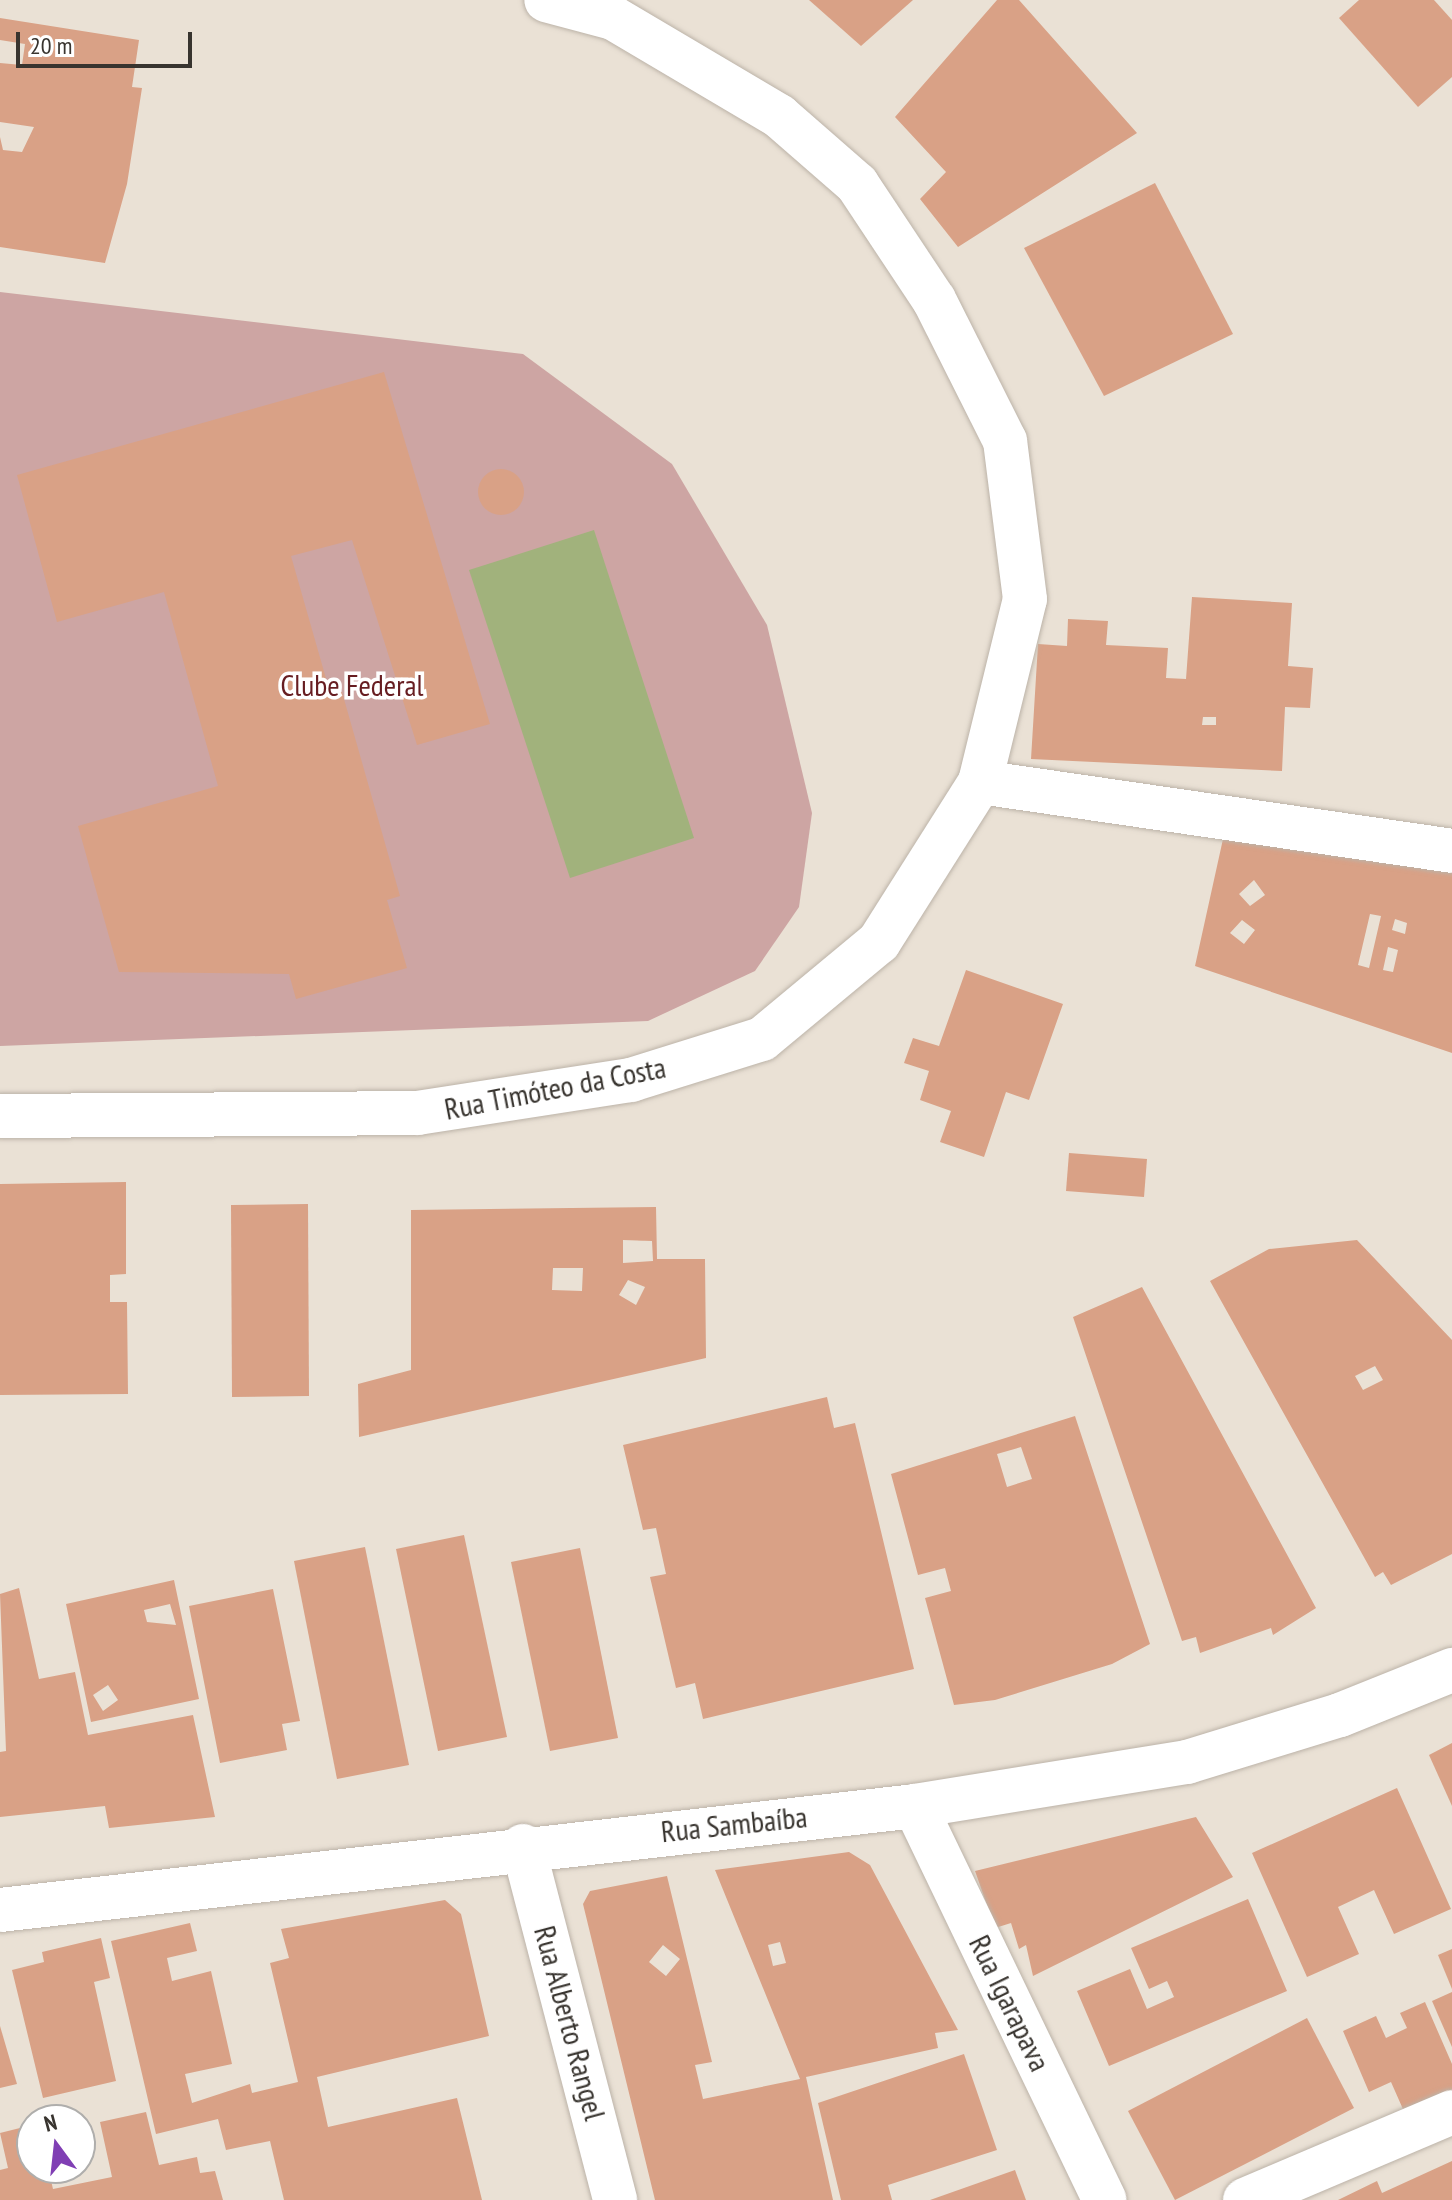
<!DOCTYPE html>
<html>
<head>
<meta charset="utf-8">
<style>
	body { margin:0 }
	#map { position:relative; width:1452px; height:2200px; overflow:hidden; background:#eae1d5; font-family:"PT Sans Narrow",sans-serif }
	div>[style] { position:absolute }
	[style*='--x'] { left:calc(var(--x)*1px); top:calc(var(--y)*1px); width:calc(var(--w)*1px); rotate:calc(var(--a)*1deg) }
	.green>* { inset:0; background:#cda5a3 }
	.water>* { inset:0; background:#a1b27c }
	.building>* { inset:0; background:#d9a186 }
	.round { border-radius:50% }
	.roads { filter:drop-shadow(0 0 2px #bcb3a8) drop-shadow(0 0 2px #bcb3a8) }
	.street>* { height:44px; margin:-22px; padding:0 22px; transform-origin:22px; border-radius:22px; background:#fff }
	span { translate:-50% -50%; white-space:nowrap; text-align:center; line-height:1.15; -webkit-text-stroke:7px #fff; paint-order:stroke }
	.park-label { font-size:30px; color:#671d21 }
	.street-label { font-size:30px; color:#38342f }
	.north { position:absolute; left:16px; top:2104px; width:80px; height:80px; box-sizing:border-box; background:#fff; border:2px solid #afaeac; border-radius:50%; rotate:345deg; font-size:22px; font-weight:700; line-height:32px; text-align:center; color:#38342f }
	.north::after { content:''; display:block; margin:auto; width:28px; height:36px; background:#803fb4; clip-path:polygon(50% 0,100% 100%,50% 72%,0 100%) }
	.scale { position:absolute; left:16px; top:32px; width:176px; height:36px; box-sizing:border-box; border:4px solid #38342f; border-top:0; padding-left:10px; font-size:24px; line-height:28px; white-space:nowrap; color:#38342f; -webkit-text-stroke:6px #fff; paint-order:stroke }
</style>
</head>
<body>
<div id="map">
	<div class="green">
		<div style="clip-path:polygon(0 292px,523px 354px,672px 464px,767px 625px,812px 813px,799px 907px,755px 971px,648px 1021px,0 1046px)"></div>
	</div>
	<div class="water">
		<div style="clip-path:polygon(594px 530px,694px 838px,570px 878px,469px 570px)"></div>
	</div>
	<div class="building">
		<div style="clip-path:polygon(809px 0,913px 0,861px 46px)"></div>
		<div style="clip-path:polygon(997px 0,1019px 0,1137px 133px,958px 247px,920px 199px,946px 172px,895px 117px)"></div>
		<div style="clip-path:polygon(1359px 0,1434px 0,1452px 20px,1452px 77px,1418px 107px,1339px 18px)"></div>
		<div style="clip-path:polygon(0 18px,139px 40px,132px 87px,142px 88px,127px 184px,105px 263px,0 247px,0 137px,3px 150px,22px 152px,34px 127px,0 122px,0 63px,22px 65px,25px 44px,0 40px)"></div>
		<div style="clip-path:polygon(1155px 183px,1233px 334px,1104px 396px,1024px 248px)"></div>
		<div style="clip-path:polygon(384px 372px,490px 724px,417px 745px,352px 540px,291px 556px,331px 696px,342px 692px,400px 896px,387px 900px,407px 968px,296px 999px,289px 974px,119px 972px,78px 826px,218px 786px,164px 592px,57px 622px,17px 475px)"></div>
		<div class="round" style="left:478px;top:469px;width:46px;height:46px"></div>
		<div style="clip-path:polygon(evenodd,1192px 597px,1292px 603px,1288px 666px,1313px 668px,1310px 708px,1285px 707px,1282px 771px,1031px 759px,1038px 644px,1067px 646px,1068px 619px,1108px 621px,1106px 645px,1168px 648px,1166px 678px,1186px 679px,1192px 597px,1203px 717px,1216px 717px,1216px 725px,1202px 725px,1203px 717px)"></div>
		<div style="clip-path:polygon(evenodd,1223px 839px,1452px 869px,1452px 1053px,1195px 966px,1223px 839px,1254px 880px,1265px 895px,1250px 906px,1239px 894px,1254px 880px,1223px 839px,1370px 914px,1381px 916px,1369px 968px,1358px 965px,1370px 914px,1223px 839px,1395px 919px,1407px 923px,1405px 934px,1392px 930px,1395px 919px,1223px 839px,1242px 920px,1255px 930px,1244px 944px,1230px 933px,1242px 920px,1223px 839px,1388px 947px,1398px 950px,1393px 972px,1383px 970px,1388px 947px)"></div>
		<div style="clip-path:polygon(966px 970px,1063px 1004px,1029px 1100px,1006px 1092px,984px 1157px,940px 1142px,951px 1111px,920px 1100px,929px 1071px,904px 1063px,913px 1038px,939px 1046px)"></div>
		<div style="clip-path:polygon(1069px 1153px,1147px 1159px,1144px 1197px,1066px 1191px)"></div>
		<div style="clip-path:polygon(126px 1182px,126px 1274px,110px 1275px,110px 1302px,127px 1302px,128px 1394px,0 1395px,0 1184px)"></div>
		<div style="clip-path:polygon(308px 1204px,309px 1396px,232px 1397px,231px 1205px)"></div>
		<div style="clip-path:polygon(evenodd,656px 1207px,657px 1259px,705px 1259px,706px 1358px,359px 1437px,358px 1384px,411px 1370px,411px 1210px,656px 1207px,623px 1240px,652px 1241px,653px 1261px,623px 1263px,623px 1240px,656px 1207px,553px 1268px,583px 1268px,582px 1291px,552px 1290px,553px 1268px,656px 1207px,628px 1280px,645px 1287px,636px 1305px,619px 1295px,628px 1280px)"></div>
		<div style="clip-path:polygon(evenodd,1357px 1240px,1452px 1340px,1452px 1554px,1391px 1585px,1383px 1572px,1375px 1577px,1210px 1281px,1269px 1249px,1357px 1240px,1375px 1366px,1383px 1380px,1363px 1390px,1355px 1376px,1375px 1366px)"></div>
		<div style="clip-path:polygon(1142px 1287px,1316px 1608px,1273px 1635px,1271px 1628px,1200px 1653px,1196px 1637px,1182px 1641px,1073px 1317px)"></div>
		<div style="clip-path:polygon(827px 1397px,834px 1428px,855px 1423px,914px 1669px,703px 1719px,695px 1683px,676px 1688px,650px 1577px,666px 1574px,656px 1528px,643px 1530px,623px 1445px)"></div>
		<div style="clip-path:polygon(evenodd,1075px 1416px,1150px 1644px,1112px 1664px,995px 1700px,954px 1705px,925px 1598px,951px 1591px,945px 1568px,918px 1575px,891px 1474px,1075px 1416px,1021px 1447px,1032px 1479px,1007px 1487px,997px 1454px,1021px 1447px)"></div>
		<div style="clip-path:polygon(464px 1535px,507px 1737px,438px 1751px,396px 1549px)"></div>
		<div style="clip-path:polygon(365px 1547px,409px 1765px,337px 1779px,294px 1561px)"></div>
		<div style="clip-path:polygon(580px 1548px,618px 1738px,550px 1751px,511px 1562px)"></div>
		<div style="clip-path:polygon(evenodd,174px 1580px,199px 1699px,91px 1722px,66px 1604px,174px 1580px,170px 1604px,176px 1625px,147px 1622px,144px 1610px,170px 1604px,174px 1580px,108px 1685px,118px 1700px,103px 1711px,93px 1695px,108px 1685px)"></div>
		<div style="clip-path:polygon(19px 1588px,39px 1679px,75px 1672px,88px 1735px,193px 1715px,215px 1817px,109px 1828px,105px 1806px,0 1817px,0 1752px,6px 1751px,0 1594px)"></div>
		<div style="clip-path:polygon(273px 1589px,300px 1721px,282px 1724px,287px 1750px,220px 1763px,189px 1606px)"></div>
		<div style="clip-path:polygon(1452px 1743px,1452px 1806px,1429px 1755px)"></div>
		<div style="clip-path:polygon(1397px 1788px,1451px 1909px,1394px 1934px,1374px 1890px,1338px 1907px,1359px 1954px,1307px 1977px,1252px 1853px)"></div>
		<div style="clip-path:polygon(1196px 1817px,1233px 1877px,1033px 1976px,1026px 1945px,1019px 1949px,1011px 1923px,995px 1928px,975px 1871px)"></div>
		<div style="clip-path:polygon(evenodd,849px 1852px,870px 1865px,958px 2030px,935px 2033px,938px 2048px,806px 2077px,833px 2200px,655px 2200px,583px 1904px,590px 1891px,667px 1876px,712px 2062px,695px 2065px,703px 2099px,800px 2079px,715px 1870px,849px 1852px,780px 1942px,786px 1963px,773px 1966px,768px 1945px,780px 1942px,849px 1852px,663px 1945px,680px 1959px,666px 1976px,649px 1962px,663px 1945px)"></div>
		<div style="clip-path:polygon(1248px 1899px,1287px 1991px,1109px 2066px,1077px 1991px,1130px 1969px,1147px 2009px,1174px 1997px,1167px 1981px,1149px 1989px,1131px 1948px)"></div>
		<div style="clip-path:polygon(445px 1900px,461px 1914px,489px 2036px,317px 2077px,328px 2127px,457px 2098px,482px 2200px,284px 2200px,270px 2141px,226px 2150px,218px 2119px,156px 2134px,111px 1941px,190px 1923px,197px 1951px,167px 1958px,172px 1981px,211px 1971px,232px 2064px,185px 2074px,192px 2103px,250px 2084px,252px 2093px,298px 2082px,270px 1963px,289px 1958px,281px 1929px)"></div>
		<div style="clip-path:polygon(101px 1938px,110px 1978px,94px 1982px,116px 2081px,43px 2098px,12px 1970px,44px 1962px,42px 1952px)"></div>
		<div style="clip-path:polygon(1452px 1949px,1452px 1989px,1438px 1955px)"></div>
		<div style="clip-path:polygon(1452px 1992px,1452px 2047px,1432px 2001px)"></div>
		<div style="clip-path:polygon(1425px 2002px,1452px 2064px,1452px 2106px,1410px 2125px,1391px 2082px,1369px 2092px,1343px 2031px,1376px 2016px,1386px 2038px,1407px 2028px,1400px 2013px)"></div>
		<div style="clip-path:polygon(1307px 2018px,1354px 2108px,1175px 2200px,1128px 2111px)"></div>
		<div style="clip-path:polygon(0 2026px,17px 2084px,0 2088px)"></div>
		<div style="clip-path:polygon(964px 2054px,997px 2150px,888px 2185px,892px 2200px,841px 2200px,818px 2103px)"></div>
		<div style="clip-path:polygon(146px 2112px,159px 2165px,197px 2157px,200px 2173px,215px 2171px,223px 2200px,0 2200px,0 2170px,8px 2168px,0 2133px,32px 2125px,32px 2168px,48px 2168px,53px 2189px,112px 2177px,100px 2122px)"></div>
		<div style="clip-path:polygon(1452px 2161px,1452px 2200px,1338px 2200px,1377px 2181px,1382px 2193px)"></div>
		<div style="clip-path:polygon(1015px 2170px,1026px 2200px,930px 2200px)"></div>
	</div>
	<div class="roads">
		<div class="street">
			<div style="--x:980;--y:782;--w:477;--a:8.3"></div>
			<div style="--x:0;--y:1116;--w:418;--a:-0.4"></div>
			<div style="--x:418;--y:1113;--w:216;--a:-8.8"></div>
			<div style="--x:631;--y:1080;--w:137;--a:-17.4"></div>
			<div style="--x:762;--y:1039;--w:152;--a:-39.7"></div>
			<div style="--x:879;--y:942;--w:189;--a:-57.7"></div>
			<div style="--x:980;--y:782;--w:188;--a:-76.2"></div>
			<div style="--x:1025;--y:599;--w:159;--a:-97.2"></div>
			<div style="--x:1005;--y:441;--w:158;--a:-116.7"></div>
			<div style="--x:934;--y:300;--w:139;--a:-123.6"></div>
			<div style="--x:857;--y:184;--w:103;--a:-138.9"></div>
			<div style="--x:779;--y:116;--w:193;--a:-149.4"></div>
			<div style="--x:613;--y:18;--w:69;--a:-165"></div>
			<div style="--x:915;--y:1806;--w:437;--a:64.3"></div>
			<div style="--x:523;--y:1846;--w:366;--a:75.4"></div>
			<div style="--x:0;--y:1910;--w:921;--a:-6.48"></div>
			<div style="--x:915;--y:1806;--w:276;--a:-9.2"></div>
			<div style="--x:1187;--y:1762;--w:160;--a:-17.1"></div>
			<div style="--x:1340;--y:1715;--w:121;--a:-21.9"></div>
			<div style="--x:1245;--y:2200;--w:225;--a:-23"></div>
		</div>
	</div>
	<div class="park-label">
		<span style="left:352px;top:685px">Clube Federal</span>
	</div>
	<div class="street-label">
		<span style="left:555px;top:1088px;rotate:-11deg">Rua Timóteo da Costa</span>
		<span style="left:734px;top:1824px;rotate:-6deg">Rua Sambaíba</span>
		<span style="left:1010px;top:2003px;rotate:64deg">Rua Igarapava</span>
		<span style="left:570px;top:2023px;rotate:75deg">Rua Alberto Rangel</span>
	</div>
	<div class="north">N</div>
	<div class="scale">20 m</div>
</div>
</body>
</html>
